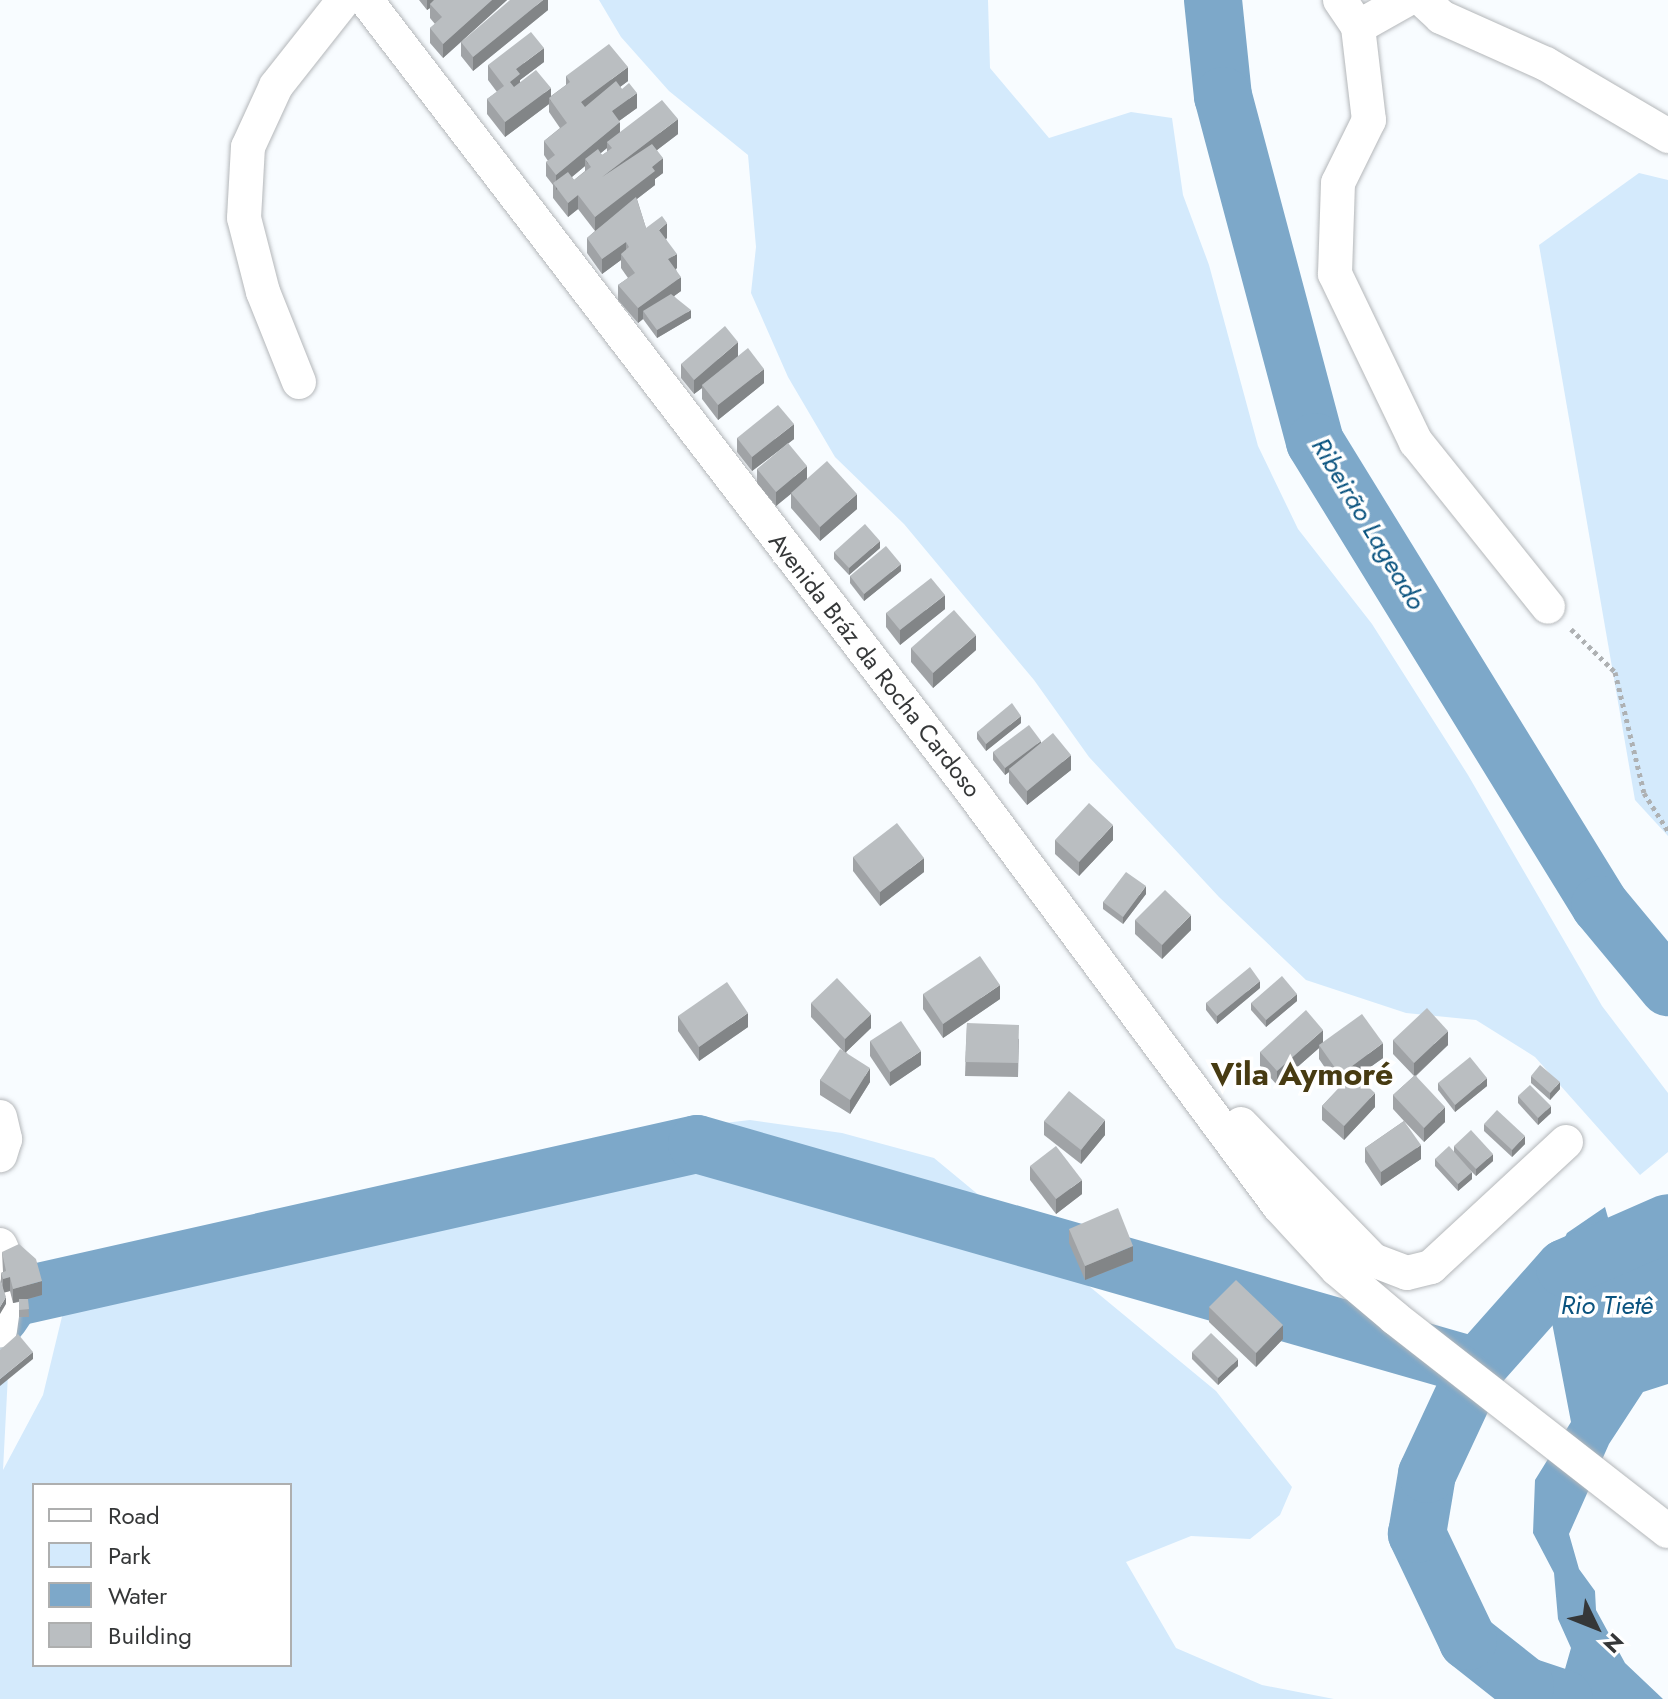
<!DOCTYPE html>
<html>
<head>
<meta charset="utf-8">
<style>
	body { margin:0 }
	#map { position:relative; width:1668px; height:1699px; overflow:hidden; background:#f8fcff; font-family:Jost,sans-serif }
	div>[style] { position:absolute }
	[style*='--x'] { left:calc(var(--x)*1px); top:calc(var(--y)*1px); width:calc(var(--w)*1px); rotate:calc(var(--a)*1deg) }
	.green>* { inset:0; background:#d4eafc }
	.water>* { inset:0; background:#7da8c9 }
	.river>* { height:58px; margin:-29px; padding:0 29px; transform-origin:29px; border-radius:29px; background:#7da8c9 }
	.path>* { height:5px; margin-top:-2.5px; transform-origin:0; background:repeating-linear-gradient(90deg,#aeb1b3 0 4px,transparent 0 8px) }
	.roads { filter:drop-shadow(0 0 2px #b4b7ba) drop-shadow(0 0 2px #b4b7ba) }
	.minor>* { height:34px; margin:-17px; padding:0 17px; transform-origin:17px; border-radius:17px; background:#fff }
	.wall>* { inset:0; background:#a0a3a6 }
	.shaded-wall>* { inset:0; background:#828587 }
	.building>* { inset:0; background:#babec1 }
	span { translate:-50% -50%; white-space:nowrap; text-align:center; line-height:1.15; -webkit-text-stroke:7px #fff; paint-order:stroke }
	.street-label { font-size:24px; color:#353738 }
	.water-label { font-size:26px; color:#0a537f; font-style:italic }
	.district-label { font-size:32px; color:#473b12; font-weight:700 }
	.legend { position:absolute; left:32px; top:1483px; width:260px; height:184px; box-sizing:border-box; background:#fff; border:2px solid #aeafaf; margin:0; padding:10px 14px; list-style:none; font-size:24px; color:#353738 }
	.legend li { display:flex; align-items:center; gap:16px; height:40px }
	.legend b { width:40px; border:2px solid #aeafaf }
	.north { position:absolute; left:1556px; top:1587px; width:80px; height:80px; -webkit-text-stroke:6px #fff; paint-order:stroke; rotate:133deg; font-size:22px; font-weight:700; line-height:32px; text-align:center; color:#353738 }
	.north::after { content:''; display:block; margin:auto; width:28px; height:36px; background:#353738; clip-path:polygon(50% 0,100% 100%,50% 72%,0 100%) }
</style>
</head>
<body>
<div id="map">
	<div class="green">
		<div style="clip-path:polygon(599px 0,988px 0,990px 68px,1049px 138px,1131px 112px,1172px 118px,1183px 195px,1209px 265px,1258px 446px,1298px 529px,1372px 624px,1468px 775px,1602px 1006px,1668px 1093px,1668px 1152px,1640px 1175px,1535px 1057px,1476px 1020px,1406px 1013px,1306px 980px,1219px 897px,1089px 757px,1034px 680px,904px 524px,835px 457px,788px 377px,751px 293px,756px 247px,748px 155px,669px 91px,621px 37px)"></div>
		<div style="clip-path:polygon(1639px 173px,1668px 180px,1668px 836px,1635px 800px,1539px 245px)"></div>
		<div style="clip-path:polygon(evenodd,750px 1120px,842px 1133px,934px 1158px,1216px 1391px,1292px 1487px,1280px 1515px,1250px 1539px,1191px 1536px,1126px 1562px,1176px 1648px,1262px 1685px,1334px 1699px,0 1699px,0 1317px,12px 1298px,3px 1470px,43px 1395px,75px 1263px,167px 1262px,349px 1216px,546px 1188px,656px 1131px,750px 1120px,34px 1485px,290px 1485px,290px 1665px,34px 1665px,34px 1485px)"></div>
	</div>
	<div class="water">
		<div style="clip-path:polygon(1605px 1207px,1616px 1246px,1668px 1249px,1668px 1384px,1643px 1392px,1609px 1444px,1569px 1534px,1579px 1569px,1595px 1591px,1596px 1610px,1625px 1663px,1663px 1699px,1546px 1699px,1565px 1669px,1571px 1648px,1558px 1619px,1554px 1573px,1533px 1533px,1535px 1480px,1571px 1422px,1544px 1281px,1567px 1233px)"></div>
	</div>
	<div class="river">
		<div style="--x:1213;--y:0;--w:97;--a:84.1"></div>
		<div style="--x:1223;--y:96;--w:358;--a:75.1"></div>
		<div style="--x:1315;--y:442;--w:544;--a:58.39"></div>
		<div style="--x:1600;--y:905;--w:107;--a:50.3"></div>
		<div style="--x:0;--y:1316;--w:22;--a:-56"></div>
		<div style="--x:12;--y:1298;--w:702;--a:-12.67"></div>
		<div style="--x:697;--y:1144;--w:811;--a:15.96"></div>
		<div style="--x:1564;--y:1699;--w:41;--a:-161.6"></div>
		<div style="--x:1525;--y:1686;--w:73;--a:-141.7"></div>
		<div style="--x:1468;--y:1641;--w:119;--a:-115.5"></div>
		<div style="--x:1417;--y:1534;--w:61;--a:-80.5"></div>
		<div style="--x:1427;--y:1474;--w:118;--a:-65"></div>
		<div style="--x:1477;--y:1367;--w:132;--a:-48.4"></div>
		<div style="--x:1565;--y:1268;--w:112;--a:-23.6"></div>
	</div>
	<div class="path">
		<div style="--x:1571;--y:629;--w:62;--a:44.3"></div>
		<div style="--x:1615;--y:672;--w:124;--a:76.5"></div>
		<div style="--x:1644;--y:793;--w:45;--a:57.7"></div>
	</div>
	<div class="roads">
		<div class="minor">
			<div style="--x:366;--y:0;--w:995;--a:52.55"></div>
			<div style="--x:971;--y:790;--w:518;--a:53.48"></div>
			<div style="--x:1279;--y:1206;--w:86;--a:47.4"></div>
			<div style="--x:1337;--y:1269;--w:76;--a:40.2"></div>
			<div style="--x:1395;--y:1318;--w:346;--a:38"></div>
			<div style="--x:1340;--y:0;--w:32;--a:56"></div>
			<div style="--x:1358;--y:27;--w:94;--a:83.3"></div>
			<div style="--x:1369;--y:120;--w:70;--a:116.2"></div>
			<div style="--x:1338;--y:183;--w:91;--a:91.9"></div>
			<div style="--x:1335;--y:274;--w:187;--a:64.3"></div>
			<div style="--x:1416;--y:442;--w:211;--a:51.3"></div>
			<div style="--x:1423;--y:0;--w:25;--a:43"></div>
			<div style="--x:1441;--y:17;--w:115;--a:24.1"></div>
			<div style="--x:1546;--y:64;--w:142;--a:30.5"></div>
			<div style="--x:1358;--y:27;--w:55;--a:-29.4"></div>
			<div style="--x:299;--y:382;--w:97;--a:-111.8"></div>
			<div style="--x:263;--y:292;--w:76;--a:-104.4"></div>
			<div style="--x:244;--y:218;--w:71;--a:-86.8"></div>
			<div style="--x:248;--y:147;--w:67;--a:-65.3"></div>
			<div style="--x:276;--y:86;--w:110;--a:-51.7"></div>
			<div style="--x:0;--y:1117;--w:23;--a:77"></div>
			<div style="--x:5;--y:1139;--w:17;--a:107"></div>
			<div style="--x:1241;--y:1124;--w:190;--a:45.9"></div>
			<div style="--x:1373;--y:1260;--w:36;--a:21"></div>
			<div style="--x:1407;--y:1273;--w:25;--a:-14"></div>
			<div style="--x:1431;--y:1267;--w:184;--a:-42.8"></div>
			<div style="--x:0;--y:1245;--w:22;--a:66"></div>
			<div style="--x:9;--y:1265;--w:66;--a:97.9"></div>
		</div>
	</div>
	<div class="wall">
		<div style="clip-path:polygon(419px 0,507px 0,462px 41px,548px 0,548px 10px,473px 71px,461px 56px,461px 42px,443px 58px,430px 43px,430px 28px,435px 24px,430px 18px,430px 8px,427px 10px)"></div>
		<div style="clip-path:polygon(evenodd,544px 62px,520px 80px,520px 82px,551px 96px,566px 85px,566px 76px,628px 81px,620px 87px,637px 108px,619px 121px,620px 132px,678px 134px,657px 150px,663px 173px,655px 179px,655px 185px,637px 199px,646px 228px,667px 238px,666px 239px,677px 268px,676px 269px,681px 291px,674px 296px,691px 318px,657px 338px,643px 319px,638px 323px,618px 300px,618px 285px,628px 278px,621px 268px,621px 260px,602px 274px,587px 253px,587px 238px,595px 231px,578px 209px,568px 217px,553px 198px,553px 185px,546px 176px,546px 162px,548px 161px,544px 155px,544px 141px,560px 128px,549px 112px,549px 104px,505px 137px,487px 114px,487px 99px,497px 92px,488px 80px,488px 65px,544px 62px,607px 148px,607px 152px,602px 155px,600px 153px,607px 148px,544px 62px,585px 166px,585px 171px,574px 180px,572px 177px,585px 166px)"></div>
		<div style="clip-path:polygon(738px 356px,764px 383px,718px 420px,702px 399px,702px 388px,694px 394px,681px 378px,681px 364px)"></div>
		<div style="clip-path:polygon(737px 438px,794px 439px,752px 471px,737px 452px)"></div>
		<div style="clip-path:polygon(757px 469px,807px 479px,857px 509px,820px 541px,791px 508px,791px 493px,776px 506px,757px 483px)"></div>
		<div style="clip-path:polygon(880px 548px,849px 575px,834px 559px,834px 552px)"></div>
		<div style="clip-path:polygon(901px 571px,864px 601px,850px 583px,850px 576px)"></div>
		<div style="clip-path:polygon(945px 609px,900px 645px,886px 627px,886px 613px)"></div>
		<div style="clip-path:polygon(911px 648px,976px 650px,933px 688px,911px 662px)"></div>
		<div style="clip-path:polygon(1021px 723px,986px 751px,977px 739px,977px 732px)"></div>
		<div style="clip-path:polygon(1041px 743px,1071px 770px,1027px 805px,1009px 783px,1009px 772px,1005px 775px,993px 760px,993px 752px)"></div>
		<div style="clip-path:polygon(1055px 840px,1113px 840px,1079px 876px,1055px 854px)"></div>
		<div style="clip-path:polygon(853px 857px,924px 872px,880px 906px,853px 871px)"></div>
		<div style="clip-path:polygon(1146px 894px,1123px 924px,1103px 909px,1103px 902px)"></div>
		<div style="clip-path:polygon(1135px 920px,1191px 930px,1162px 959px,1135px 934px)"></div>
		<div style="clip-path:polygon(1260px 988px,1217px 1024px,1206px 1010px,1206px 1003px)"></div>
		<div style="clip-path:polygon(923px 994px,1000px 999px,943px 1038px,923px 1009px)"></div>
		<div style="clip-path:polygon(1297px 1001px,1266px 1027px,1251px 1010px,1251px 1003px)"></div>
		<div style="clip-path:polygon(811px 1003px,871px 1028px,846px 1052px,870px 1082px,850px 1114px,820px 1095px,820px 1080px,843px 1051px,811px 1017px)"></div>
		<div style="clip-path:polygon(678px 1016px,748px 1027px,699px 1061px,678px 1031px)"></div>
		<div style="clip-path:polygon(967px 1023px,1019px 1039px,1018px 1077px,965px 1076px)"></div>
		<div style="clip-path:polygon(1393px 1040px,1448px 1045px,1416px 1076px,1445px 1122px,1424px 1142px,1404px 1121px,1421px 1159px,1381px 1186px,1365px 1162px,1365px 1148px,1404px 1121px,1393px 1109px,1393px 1095px,1414px 1076px,1393px 1054px)"></div>
		<div style="clip-path:polygon(870px 1041px,921px 1065px,890px 1086px,870px 1056px)"></div>
		<div style="clip-path:polygon(1323px 1042px,1383px 1058px,1357px 1076px,1375px 1107px,1344px 1140px,1322px 1120px,1322px 1106px,1339px 1088px,1319px 1059px,1319px 1048px,1277px 1085px,1260px 1066px,1260px 1052px)"></div>
		<div style="clip-path:polygon(1531px 1076px,1560px 1089px,1550px 1100px,1531px 1083px)"></div>
		<div style="clip-path:polygon(1438px 1083px,1487px 1086px,1455px 1112px,1438px 1090px)"></div>
		<div style="clip-path:polygon(1518px 1096px,1551px 1113px,1538px 1125px,1518px 1103px)"></div>
		<div style="clip-path:polygon(1044px 1121px,1105px 1135px,1081px 1164px,1044px 1135px)"></div>
		<div style="clip-path:polygon(1484px 1124px,1525px 1144px,1512px 1157px,1484px 1131px)"></div>
		<div style="clip-path:polygon(1454px 1146px,1493px 1161px,1476px 1176px,1470px 1170px,1472px 1179px,1458px 1191px,1435px 1166px,1435px 1159px,1454px 1152px)"></div>
		<div style="clip-path:polygon(1030px 1166px,1082px 1194px,1056px 1214px,1030px 1180px)"></div>
		<div style="clip-path:polygon(1069px 1229px,1133px 1261px,1085px 1280px,1069px 1243px)"></div>
		<div style="clip-path:polygon(2px 1252px,42px 1295px,28px 1299px,29px 1317px,19px 1317px,19px 1302px,13px 1303px,10px 1291px,4px 1292px,6px 1304px,1px 1282px,1px 1273px,3px 1272px)"></div>
		<div style="clip-path:polygon(1209px 1307px,1283px 1339px,1256px 1367px,1209px 1322px)"></div>
		<div style="clip-path:polygon(1192px 1352px,1238px 1366px,1218px 1385px,1192px 1359px)"></div>
	</div>
	<div class="shaded-wall">
		<div style="clip-path:polygon(427px 0,438px 0,430px 4px,430px 8px,427px 10px)"></div>
		<div style="clip-path:polygon(492px 0,507px 0,443px 58px,443px 44px)"></div>
		<div style="clip-path:polygon(543px 0,548px 0,548px 10px,473px 71px,473px 57px)"></div>
		<div style="clip-path:polygon(544px 48px,544px 62px,520px 80px,520px 89px,510px 96px,510px 82px,516px 69px)"></div>
		<div style="clip-path:polygon(628px 67px,628px 81px,581px 116px,581px 102px)"></div>
		<div style="clip-path:polygon(551px 88px,551px 101px,549px 98px,549px 104px,505px 137px,505px 122px)"></div>
		<div style="clip-path:polygon(637px 93px,637px 108px,612px 126px,612px 111px)"></div>
		<div style="clip-path:polygon(678px 119px,678px 134px,602px 192px,602px 177px)"></div>
		<div style="clip-path:polygon(620px 122px,620px 137px,607px 142px,607px 148px,588px 164px,585px 159px,585px 166px,556px 190px,556px 175px)"></div>
		<div style="clip-path:polygon(663px 158px,663px 173px,655px 179px,655px 185px,595px 231px,595px 217px,652px 167px)"></div>
		<div style="clip-path:polygon(578px 195px,578px 209px,568px 217px,568px 203px)"></div>
		<div style="clip-path:polygon(667px 223px,667px 238px,659px 244px,659px 230px)"></div>
		<div style="clip-path:polygon(626px 242px,626px 256px,621px 254px,621px 260px,602px 274px,602px 259px)"></div>
		<div style="clip-path:polygon(677px 254px,677px 268px,668px 274px,668px 259px)"></div>
		<div style="clip-path:polygon(681px 277px,681px 291px,647px 316px,643px 311px,643px 319px,638px 323px,638px 308px)"></div>
		<div style="clip-path:polygon(691px 310px,691px 318px,657px 338px,657px 330px)"></div>
		<div style="clip-path:polygon(738px 342px,738px 357px,702px 385px,702px 388px,694px 394px,694px 380px)"></div>
		<div style="clip-path:polygon(764px 369px,764px 383px,718px 420px,718px 405px)"></div>
		<div style="clip-path:polygon(794px 424px,794px 439px,752px 471px,752px 457px)"></div>
		<div style="clip-path:polygon(807px 466px,807px 481px,776px 506px,776px 492px)"></div>
		<div style="clip-path:polygon(857px 494px,857px 509px,820px 541px,820px 527px)"></div>
		<div style="clip-path:polygon(880px 541px,880px 548px,849px 575px,849px 568px)"></div>
		<div style="clip-path:polygon(901px 564px,901px 571px,864px 601px,864px 594px)"></div>
		<div style="clip-path:polygon(945px 595px,945px 609px,900px 645px,900px 630px)"></div>
		<div style="clip-path:polygon(976px 635px,976px 650px,933px 688px,933px 673px)"></div>
		<div style="clip-path:polygon(1021px 716px,1021px 723px,986px 751px,986px 744px)"></div>
		<div style="clip-path:polygon(1041px 741px,1041px 748px,1009px 769px,1009px 772px,1005px 775px,1005px 768px)"></div>
		<div style="clip-path:polygon(1071px 755px,1071px 770px,1027px 805px,1027px 791px)"></div>
		<div style="clip-path:polygon(1113px 825px,1113px 840px,1079px 876px,1079px 862px)"></div>
		<div style="clip-path:polygon(924px 858px,924px 872px,880px 906px,880px 892px)"></div>
		<div style="clip-path:polygon(1146px 886px,1146px 894px,1123px 924px,1123px 917px)"></div>
		<div style="clip-path:polygon(1191px 915px,1191px 930px,1162px 959px,1162px 945px)"></div>
		<div style="clip-path:polygon(1260px 981px,1260px 988px,1217px 1024px,1217px 1016px)"></div>
		<div style="clip-path:polygon(1000px 985px,1000px 999px,943px 1038px,943px 1024px)"></div>
		<div style="clip-path:polygon(1297px 994px,1297px 1001px,1266px 1027px,1266px 1020px)"></div>
		<div style="clip-path:polygon(748px 1013px,748px 1027px,699px 1061px,699px 1047px)"></div>
		<div style="clip-path:polygon(871px 1014px,871px 1028px,845px 1053px,845px 1039px)"></div>
		<div style="clip-path:polygon(1323px 1030px,1323px 1044px,1319px 1045px,1319px 1048px,1277px 1085px,1277px 1071px)"></div>
		<div style="clip-path:polygon(1448px 1031px,1448px 1045px,1414px 1077px,1414px 1063px)"></div>
		<div style="clip-path:polygon(1383px 1043px,1383px 1058px,1340px 1089px,1340px 1075px)"></div>
		<div style="clip-path:polygon(921px 1051px,921px 1065px,890px 1086px,890px 1072px)"></div>
		<div style="clip-path:polygon(870px 1068px,870px 1082px,850px 1114px,850px 1100px)"></div>
		<div style="clip-path:polygon(1487px 1078px,1487px 1086px,1455px 1112px,1455px 1105px)"></div>
		<div style="clip-path:polygon(1560px 1082px,1560px 1089px,1550px 1100px,1550px 1093px)"></div>
		<div style="clip-path:polygon(1375px 1093px,1375px 1107px,1344px 1140px,1344px 1126px)"></div>
		<div style="clip-path:polygon(1551px 1106px,1551px 1113px,1538px 1125px,1538px 1118px)"></div>
		<div style="clip-path:polygon(1445px 1107px,1445px 1122px,1424px 1142px,1424px 1128px)"></div>
		<div style="clip-path:polygon(1105px 1120px,1105px 1135px,1081px 1164px,1081px 1150px)"></div>
		<div style="clip-path:polygon(1525px 1136px,1525px 1144px,1512px 1157px,1512px 1150px)"></div>
		<div style="clip-path:polygon(1421px 1145px,1421px 1159px,1381px 1186px,1381px 1172px)"></div>
		<div style="clip-path:polygon(1493px 1154px,1493px 1161px,1476px 1176px,1476px 1169px)"></div>
		<div style="clip-path:polygon(1472px 1172px,1472px 1179px,1458px 1191px,1458px 1184px)"></div>
		<div style="clip-path:polygon(1082px 1180px,1082px 1194px,1056px 1214px,1056px 1199px)"></div>
		<div style="clip-path:polygon(1133px 1246px,1133px 1261px,1085px 1280px,1085px 1266px)"></div>
		<div style="clip-path:polygon(10px 1277px,10px 1291px,3px 1293px,3px 1279px)"></div>
		<div style="clip-path:polygon(42px 1281px,42px 1295px,13px 1303px,13px 1289px)"></div>
		<div style="clip-path:polygon(6px 1297px,6px 1304px,0 1314px,0 1307px)"></div>
		<div style="clip-path:polygon(1283px 1325px,1283px 1339px,1256px 1367px,1256px 1353px)"></div>
		<div style="clip-path:polygon(33px 1352px,33px 1359px,0 1386px,0 1379px)"></div>
		<div style="clip-path:polygon(1238px 1359px,1238px 1366px,1218px 1385px,1218px 1378px)"></div>
	</div>
	<div class="building">
		<div style="clip-path:polygon(434px 0,492px 0,443px 44px,430px 28px,442px 17px,430px 4px)"></div>
		<div style="clip-path:polygon(510px 0,543px 0,473px 57px,461px 42px)"></div>
		<div style="clip-path:polygon(531px 32px,544px 48px,516px 69px,520px 74px,510px 82px,514px 87px,536px 70px,551px 88px,505px 122px,487px 99px,504px 86px,488px 65px)"></div>
		<div style="clip-path:polygon(609px 44px,628px 67px,581px 102px,585px 107px,616px 81px,622px 89px,629px 83px,637px 93px,612px 111px,620px 122px,556px 175px,546px 162px,555px 155px,544px 141px,567px 123px,549px 98px,570px 82px,566px 76px)"></div>
		<div style="clip-path:polygon(662px 100px,678px 119px,602px 177px,652px 144px,663px 158px,652px 167px,655px 171px,595px 217px,578px 195px,568px 203px,553px 183px,568px 172px,574px 180px,591px 167px,585px 159px,598px 149px,602px 155px,612px 148px,607px 142px)"></div>
		<div style="clip-path:polygon(636px 197px,646px 228px,662px 216px,667px 223px,659px 230px,677px 254px,668px 259px,681px 277px,638px 308px,618px 285px,635px 273px,621px 254px,629px 247px,626px 242px,602px 259px,587px 238px)"></div>
		<div style="clip-path:polygon(671px 294px,691px 310px,657px 330px,643px 311px)"></div>
		<div style="clip-path:polygon(725px 326px,738px 342px,694px 380px,681px 364px)"></div>
		<div style="clip-path:polygon(748px 348px,764px 369px,718px 405px,702px 385px)"></div>
		<div style="clip-path:polygon(778px 405px,794px 424px,752px 457px,737px 438px)"></div>
		<div style="clip-path:polygon(788px 443px,807px 466px,776px 492px,757px 469px)"></div>
		<div style="clip-path:polygon(827px 461px,857px 494px,820px 527px,791px 493px)"></div>
		<div style="clip-path:polygon(865px 524px,880px 541px,849px 568px,834px 552px)"></div>
		<div style="clip-path:polygon(886px 546px,901px 564px,864px 594px,850px 576px)"></div>
		<div style="clip-path:polygon(931px 578px,945px 595px,900px 630px,886px 613px)"></div>
		<div style="clip-path:polygon(954px 610px,976px 635px,933px 673px,911px 648px)"></div>
		<div style="clip-path:polygon(1012px 703px,1021px 716px,986px 744px,977px 732px)"></div>
		<div style="clip-path:polygon(1029px 725px,1041px 741px,1005px 768px,993px 752px)"></div>
		<div style="clip-path:polygon(1053px 733px,1071px 755px,1027px 791px,1009px 769px)"></div>
		<div style="clip-path:polygon(1089px 803px,1113px 825px,1079px 862px,1055px 840px)"></div>
		<div style="clip-path:polygon(897px 823px,924px 858px,880px 892px,853px 857px)"></div>
		<div style="clip-path:polygon(1126px 872px,1146px 886px,1123px 917px,1103px 902px)"></div>
		<div style="clip-path:polygon(1165px 890px,1191px 915px,1162px 945px,1135px 920px)"></div>
		<div style="clip-path:polygon(980px 956px,1000px 985px,943px 1024px,923px 994px)"></div>
		<div style="clip-path:polygon(1250px 967px,1260px 981px,1217px 1016px,1206px 1003px)"></div>
		<div style="clip-path:polygon(1282px 976px,1297px 994px,1266px 1020px,1251px 1003px)"></div>
		<div style="clip-path:polygon(837px 978px,871px 1014px,845px 1039px,811px 1003px)"></div>
		<div style="clip-path:polygon(727px 982px,748px 1013px,699px 1047px,678px 1016px)"></div>
		<div style="clip-path:polygon(1427px 1008px,1448px 1031px,1414px 1063px,1393px 1040px)"></div>
		<div style="clip-path:polygon(1306px 1010px,1323px 1030px,1277px 1071px,1260px 1052px)"></div>
		<div style="clip-path:polygon(1362px 1014px,1383px 1043px,1340px 1075px,1319px 1045px)"></div>
		<div style="clip-path:polygon(901px 1021px,921px 1051px,890px 1072px,870px 1041px)"></div>
		<div style="clip-path:polygon(967px 1023px,1019px 1025px,1018px 1063px,965px 1062px)"></div>
		<div style="clip-path:polygon(840px 1049px,870px 1068px,850px 1100px,820px 1080px)"></div>
		<div style="clip-path:polygon(1470px 1057px,1487px 1078px,1455px 1105px,1438px 1083px)"></div>
		<div style="clip-path:polygon(1540px 1065px,1560px 1082px,1550px 1093px,1531px 1076px)"></div>
		<div style="clip-path:polygon(1353px 1073px,1375px 1093px,1344px 1126px,1322px 1106px)"></div>
		<div style="clip-path:polygon(1415px 1075px,1445px 1107px,1424px 1128px,1393px 1095px)"></div>
		<div style="clip-path:polygon(1530px 1085px,1551px 1106px,1538px 1118px,1518px 1096px)"></div>
		<div style="clip-path:polygon(1069px 1091px,1105px 1120px,1081px 1150px,1044px 1121px)"></div>
		<div style="clip-path:polygon(1497px 1110px,1525px 1136px,1512px 1150px,1484px 1124px)"></div>
		<div style="clip-path:polygon(1404px 1121px,1421px 1145px,1381px 1172px,1365px 1148px)"></div>
		<div style="clip-path:polygon(1471px 1130px,1493px 1154px,1476px 1169px,1454px 1146px)"></div>
		<div style="clip-path:polygon(1056px 1146px,1082px 1180px,1056px 1199px,1030px 1166px)"></div>
		<div style="clip-path:polygon(1449px 1146px,1472px 1172px,1458px 1184px,1435px 1159px)"></div>
		<div style="clip-path:polygon(1118px 1208px,1133px 1246px,1085px 1266px,1069px 1229px)"></div>
		<div style="clip-path:polygon(19px 1244px,36px 1259px,42px 1281px,13px 1289px,10px 1277px,3px 1279px,1px 1273px,6px 1271px,2px 1252px)"></div>
		<div style="clip-path:polygon(0 1279px,6px 1297px,0 1307px)"></div>
		<div style="clip-path:polygon(1236px 1280px,1283px 1325px,1256px 1353px,1209px 1307px)"></div>
		<div style="clip-path:polygon(19px 1299px,28px 1299px,29px 1309px,19px 1310px)"></div>
		<div style="clip-path:polygon(1211px 1333px,1238px 1359px,1218px 1378px,1192px 1352px)"></div>
		<div style="clip-path:polygon(18px 1334px,33px 1352px,0 1379px,0 1350px)"></div>
	</div>
	<div class="street-label">
		<span style="left:875px;top:665px;rotate:52deg">Avenida Bráz da Rocha Cardoso</span>
	</div>
	<div class="water-label">
		<span style="left:1368px;top:524px;rotate:59deg">Ribeirão Lageado</span>
		<span style="left:1607px;top:1306px">Rio Tietê</span>
	</div>
	<div class="district-label">
		<span style="left:1302px;top:1074px">Vila Aymoré</span>
	</div>
	<ul class="legend">
	<li><b style="height:10px;background:#fff"></b>Road</li>
	<li><b style="height:22px;background:#d4eafc"></b>Park</li>
	<li><b style="height:22px;background:#7da8c9"></b>Water</li>
	<li><b style="height:22px;background:#babec1"></b>Building</li>
	</ul>
	<div class="north">N</div>
</div>
</body>
</html>
